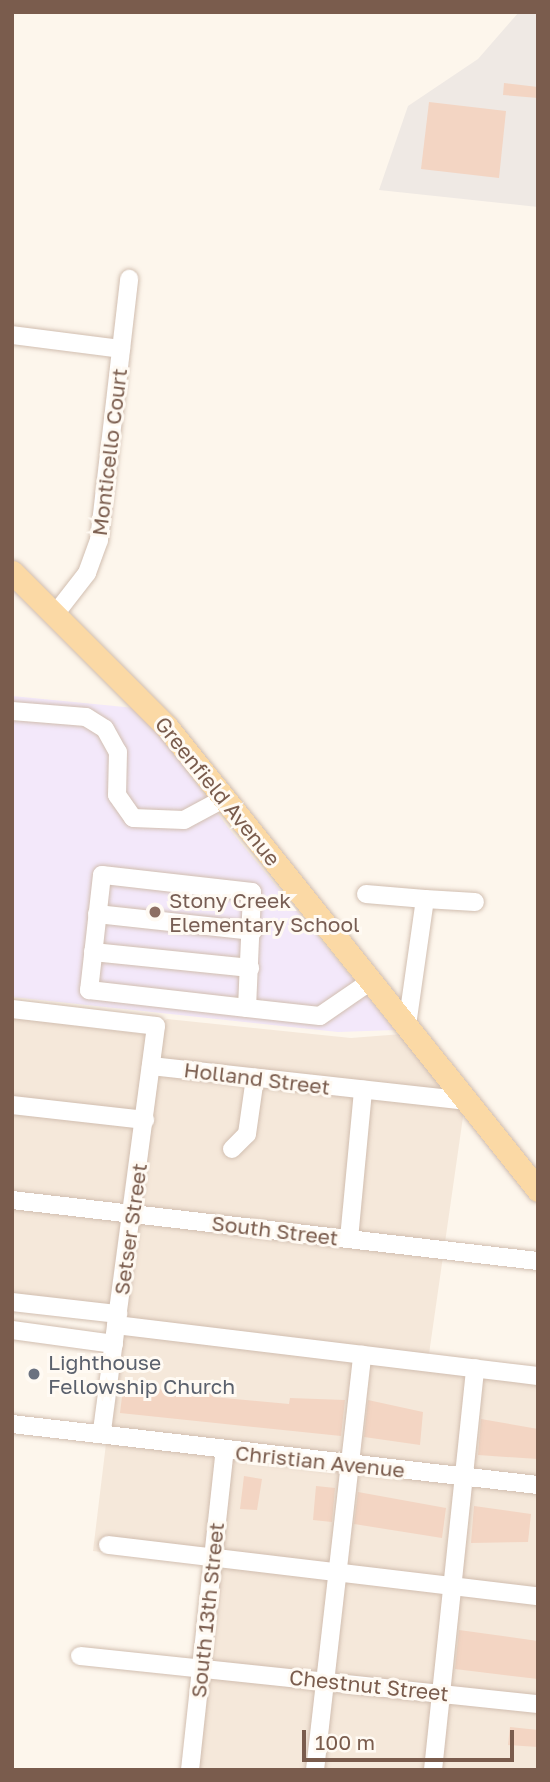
<!DOCTYPE html>
<html>
<head>
<meta charset="utf-8">
<style>
	body { margin:0 }
	#map { position:relative; width:550px; height:1782px; overflow:hidden; background:#fdf6ec; font-family:"Golos Text",sans-serif }
	div>[style] { position:absolute }
	[style*='--x'] { left:calc(var(--x)*1px); top:calc(var(--y)*1px); width:calc(var(--w)*1px); rotate:calc(var(--a)*1deg) }
	.residential>* { inset:0; background:#f5e8da }
	.industrial>* { inset:0; background:#efe9e4 }
	.education>* { inset:0; background:#f3e8fa }
	.building>* { inset:0; background:#f3d5c3 }
	.roads { filter:drop-shadow(0 0 2px #d1beb0) drop-shadow(0 0 2px #d1beb0) }
	.minor>* { height:18px; margin:-9px; padding:0 9px; transform-origin:9px; border-radius:9px; background:#fff }
	.major>* { height:23px; margin:-11.5px; padding:0 11.5px; transform-origin:11.5px; border-radius:11.5px; background:#fbd9a5 }
	.dots>* { width:19px; height:19px; translate:-50% -50%; box-sizing:border-box; border:4px solid #fffaf3; border-radius:50% }
	span { translate:-50% -50%; white-space:nowrap; text-align:center; line-height:1.15; -webkit-text-stroke:6px #fffaf3; paint-order:stroke }
	.street-label { font-size:21px; color:#7a5c4d }
	.education-label { font-size:21px; color:#785e54 }
	.left { translate:0 -50%; text-align:left }
	.worship-label { font-size:21px; color:#5b616d }
	.frame { position:absolute; inset:0; border:14px solid #7a5c4d; pointer-events:none }
	.scale { position:absolute; left:302px; top:1730px; width:212px; height:32px; box-sizing:border-box; border:4px solid #7a5c4d; border-top:0; padding-left:9px; font-size:21px; line-height:24px; white-space:nowrap; color:#7a5c4d; -webkit-text-stroke:5px #fffaf3; paint-order:stroke }
</style>
</head>
<body>
<div id="map">
	<div class="residential">
		<div style="clip-path:polygon(12px 1018px,141px 1034px,167px 1019px,351px 1038px,402px 1034px,464px 1110px,427px 1368px,538px 1381px,538px 1770px,197px 1770px,220px 1567px,93px 1551px,121px 1320px,12px 1307px)"></div>
	</div>
	<div class="industrial">
		<div style="clip-path:polygon(519px 12px,538px 12px,538px 207px,379px 190px,408px 106px,478px 59px)"></div>
	</div>
	<div class="education">
		<div style="clip-path:polygon(12px 696px,135px 708px,151px 721px,227px 826px,395px 1030px,338px 1032px,12px 997px)"></div>
	</div>
	<div class="building">
		<div style="clip-path:polygon(504px 83px,538px 87px,538px 98px,503px 95px)"></div>
		<div style="clip-path:polygon(429px 102px,506px 111px,499px 178px,421px 169px)"></div>
		<div style="clip-path:polygon(124px 1381px,190px 1396px,190px 1387px,214px 1387px,213px 1397px,289px 1404px,290px 1398px,345px 1400px,341px 1436px,120px 1413px)"></div>
		<div style="clip-path:polygon(368px 1400px,423px 1412px,420px 1445px,364px 1437px)"></div>
		<div style="clip-path:polygon(481px 1419px,538px 1429px,538px 1459px,478px 1455px)"></div>
		<div style="clip-path:polygon(244px 1476px,262px 1479px,257px 1510px,240px 1509px)"></div>
		<div style="clip-path:polygon(316px 1486px,335px 1488px,332px 1522px,313px 1520px)"></div>
		<div style="clip-path:polygon(358px 1492px,446px 1508px,442px 1538px,354px 1524px)"></div>
		<div style="clip-path:polygon(474px 1506px,531px 1514px,528px 1542px,471px 1543px)"></div>
		<div style="clip-path:polygon(459px 1630px,538px 1641px,538px 1679px,455px 1669px)"></div>
		<div style="clip-path:polygon(510px 1727px,538px 1730px,538px 1747px,508px 1745px)"></div>
	</div>
	<div class="roads">
		<div class="minor">
			<div style="--x:12;--y:335;--w:110;--a:7.3"></div>
			<div style="--x:56;--y:613;--w:51;--a:-52.2"></div>
			<div style="--x:87;--y:573;--w:35;--a:-70"></div>
			<div style="--x:99;--y:540;--w:263;--a:-83.4"></div>
			<div style="--x:12;--y:711;--w:74;--a:4.6"></div>
			<div style="--x:86;--y:717;--w:22;--a:32"></div>
			<div style="--x:105;--y:729;--w:26;--a:61"></div>
			<div style="--x:118;--y:752;--w:43;--a:91.3"></div>
			<div style="--x:117;--y:795;--w:28;--a:55"></div>
			<div style="--x:133;--y:818;--w:51;--a:2.2"></div>
			<div style="--x:184;--y:820;--w:47;--a:-28.2"></div>
			<div style="--x:366;--y:894;--w:59;--a:4.8"></div>
			<div style="--x:425;--y:899;--w:127;--a:98.1"></div>
			<div style="--x:425;--y:899;--w:50;--a:3.4"></div>
			<div style="--x:97;--y:914;--w:157;--a:6.2"></div>
			<div style="--x:93;--y:952;--w:158;--a:5.8"></div>
			<div style="--x:247;--y:1008;--w:116;--a:-87.5"></div>
			<div style="--x:252;--y:892;--w:151;--a:-173.5"></div>
			<div style="--x:102;--y:875;--w:116;--a:96.4"></div>
			<div style="--x:89;--y:990;--w:159;--a:6.5"></div>
			<div style="--x:247;--y:1008;--w:73;--a:6.3"></div>
			<div style="--x:320;--y:1016;--w:62;--a:-34.5"></div>
			<div style="--x:12;--y:1009;--w:145;--a:6.7"></div>
			<div style="--x:156;--y:1026;--w:411;--a:97.6"></div>
			<div style="--x:151;--y:1066;--w:319;--a:6.3"></div>
			<div style="--x:12;--y:1105;--w:134;--a:6.4"></div>
			<div style="--x:232;--y:1149;--w:21;--a:-45"></div>
			<div style="--x:247;--y:1134;--w:57;--a:-81.9"></div>
			<div style="--x:12;--y:1200;--w:530;--a:6.62"></div>
			<div style="--x:349;--y:1239;--w:150;--a:-84.6"></div>
			<div style="--x:12;--y:1302;--w:107;--a:6.5"></div>
			<div style="--x:116;--y:1325;--w:425;--a:6.9"></div>
			<div style="--x:12;--y:1330;--w:103;--a:7.8"></div>
			<div style="--x:12;--y:1424;--w:530;--a:6.62"></div>
			<div style="--x:108;--y:1545;--w:433;--a:6.8"></div>
			<div style="--x:80;--y:1656;--w:461;--a:6"></div>
			<div style="--x:190;--y:1770;--w:322;--a:-83.8"></div>
			<div style="--x:315;--y:1770;--w:418;--a:-83.5"></div>
			<div style="--x:433;--y:1770;--w:404;--a:-84"></div>
		</div>
		<div class="major">
			<div style="--x:12;--y:572;--w:219;--a:45"></div>
			<div style="--x:167;--y:727;--w:593;--a:51.29"></div>
		</div>
	</div>
	<div class="dots">
		<div style="left:155px;top:912px;background:#8d6e63"></div>
		<div style="left:34px;top:1374px;background:#6b7280"></div>
	</div>
	<div class="street-label">
		<span style="left:109px;top:452px;rotate:-83deg">Monticello Court</span>
		<span style="left:218px;top:791px;rotate:51deg">Greenfield Avenue</span>
		<span style="left:257px;top:1078px;rotate:7deg">Holland Street</span>
		<span style="left:130px;top:1229px;rotate:-82deg">Setser Street</span>
		<span style="left:275px;top:1230px;rotate:7deg">South Street</span>
		<span style="left:320px;top:1461px;rotate:6deg">Christian Avenue</span>
		<span style="left:207px;top:1610px;rotate:-84deg">South 13th Street</span>
		<span style="left:369px;top:1685px;rotate:6deg">Chestnut Street</span>
	</div>
	<div class="education-label">
		<span class="left" style="left:169px;top:912px">Stony Creek<br>Elementary School</span>
	</div>
	<div class="worship-label">
		<span class="left" style="left:48px;top:1374px">Lighthouse<br>Fellowship Church</span>
	</div>
	<div class="frame"></div>
	<div class="scale">100 m</div>
</div>
</body>
</html>
